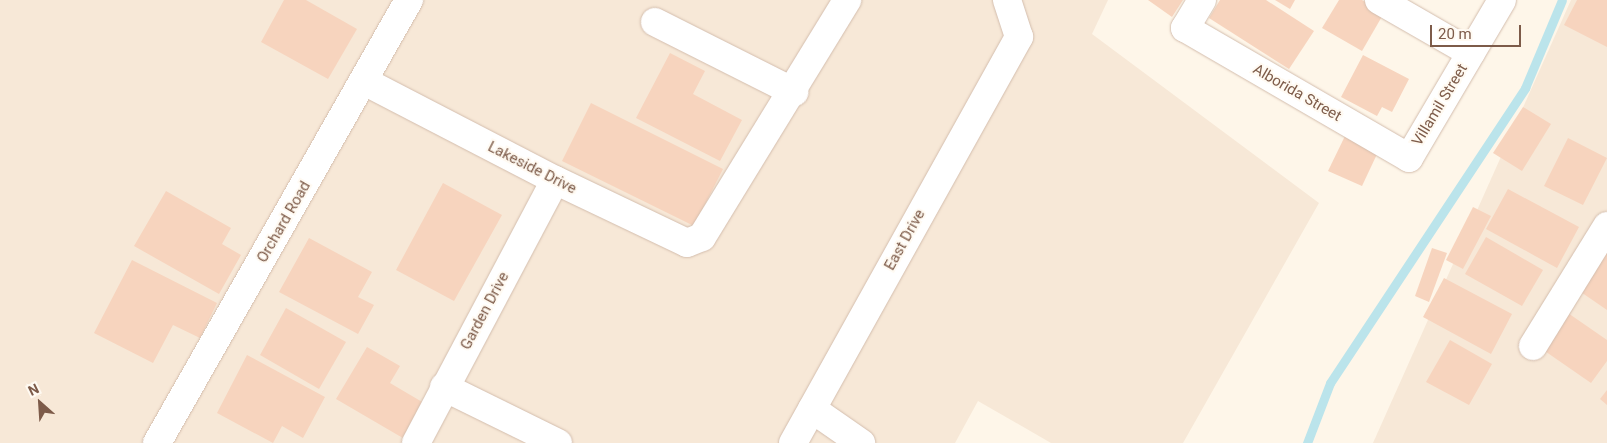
<!DOCTYPE html>
<html>
<head>
<meta charset="utf-8">
<style>
	body { margin:0 }
	#map { position:relative; width:1607px; height:443px; overflow:hidden; background:#fef6e9; font-family:Roboto,sans-serif }
	div>[style] { position:absolute }
	[style*='--x'] { left:calc(var(--x)*1px); top:calc(var(--y)*1px); width:calc(var(--w)*1px); rotate:calc(var(--a)*1deg) }
	.residential>* { inset:0; background:#f7e8d7 }
	.stream>* { height:9px; margin:-4.5px; padding:0 4.5px; transform-origin:4.5px; border-radius:4.5px; background:#bbe4eb }
	.building>* { inset:0; background:#f7d4be }
	.roads { filter:drop-shadow(0 0 1px #d3bdad) drop-shadow(0 0 1px #d3bdad) }
	.minor>* { height:28px; margin:-14px; padding:0 14px; transform-origin:14px; border-radius:14px; background:#fff }
	span { translate:-50% -50%; white-space:nowrap; text-align:center; line-height:1.15; -webkit-text-stroke:4px #fffaf2; paint-order:stroke }
	.street-label { font-size:15px; color:#7d5b49 }
	.north { position:absolute; left:15px; top:378px; width:50px; height:50px; -webkit-text-stroke:4px #fffaf2; paint-order:stroke; rotate:334deg; font-size:14px; font-weight:700; line-height:20px; text-align:center; color:#7d5b49 }
	.north::after { content:''; display:block; margin:auto; width:18px; height:22px; background:#7d5b49; clip-path:polygon(50% 0,100% 100%,50% 72%,0 100%) }
	.scale { position:absolute; left:1430px; top:25px; width:91px; height:22px; box-sizing:border-box; border:2px solid #7d5b49; border-top:0; padding-left:6px; font-size:15px; line-height:18px; white-space:nowrap; color:#7d5b49; -webkit-text-stroke:4px #fffaf2; paint-order:stroke }
</style>
</head>
<body>
<div id="map">
	<div class="residential">
		<div style="clip-path:polygon(0 0,1108px 0,1092px 34px,1319px 203px,1183px 443px,1051px 443px,978px 401px,955px 443px,0 443px)"></div>
		<div style="clip-path:polygon(1571px 0,1607px 0,1607px 443px,1373px 443px)"></div>
	</div>
	<div class="stream">
		<div style="--x:1307;--y:443;--w:64;--a:-69"></div>
		<div style="--x:1330;--y:383;--w:354;--a:-56.5"></div>
		<div style="--x:1525;--y:88;--w:95;--a:-67.2"></div>
	</div>
	<div class="building">
		<div style="clip-path:polygon(284px 0,306px 0,357px 29px,328px 79px,261px 42px)"></div>
		<div style="clip-path:polygon(1148px 0,1183px 0,1172px 17px)"></div>
		<div style="clip-path:polygon(1220px 0,1266px 0,1314px 31px,1289px 69px,1209px 18px)"></div>
		<div style="clip-path:polygon(1275px 0,1295px 0,1290px 9px)"></div>
		<div style="clip-path:polygon(1339px 0,1362px 0,1384px 13px,1362px 51px,1322px 28px)"></div>
		<div style="clip-path:polygon(1577px 0,1607px 0,1607px 47px,1564px 25px)"></div>
		<div style="clip-path:polygon(670px 53px,705px 71px,693px 94px,742px 120px,720px 161px,636px 118px)"></div>
		<div style="clip-path:polygon(1363px 55px,1409px 79px,1392px 112px,1382px 107px,1377px 116px,1341px 97px)"></div>
		<div style="clip-path:polygon(591px 103px,723px 169px,694px 226px,562px 161px)"></div>
		<div style="clip-path:polygon(1523px 107px,1551px 124px,1522px 171px,1493px 153px)"></div>
		<div style="clip-path:polygon(1345px 136px,1378px 152px,1362px 186px,1328px 171px)"></div>
		<div style="clip-path:polygon(1568px 138px,1607px 158px,1583px 205px,1544px 186px)"></div>
		<div style="clip-path:polygon(443px 183px,502px 215px,454px 301px,396px 270px)"></div>
		<div style="clip-path:polygon(1508px 189px,1579px 227px,1557px 268px,1486px 229px)"></div>
		<div style="clip-path:polygon(166px 191px,231px 228px,222px 244px,241px 255px,219px 294px,134px 246px)"></div>
		<div style="clip-path:polygon(1473px 207px,1491px 216px,1463px 269px,1446px 260px)"></div>
		<div style="clip-path:polygon(1486px 237px,1543px 270px,1522px 306px,1465px 274px)"></div>
		<div style="clip-path:polygon(309px 238px,372px 272px,358px 297px,374px 305px,358px 334px,279px 292px)"></div>
		<div style="clip-path:polygon(1607px 242px,1607px 310px,1575px 288px)"></div>
		<div style="clip-path:polygon(1432px 248px,1447px 253px,1429px 302px,1415px 296px)"></div>
		<div style="clip-path:polygon(132px 260px,217px 303px,200px 338px,173px 325px,153px 363px,94px 333px)"></div>
		<div style="clip-path:polygon(1444px 278px,1512px 314px,1491px 354px,1423px 317px)"></div>
		<div style="clip-path:polygon(286px 308px,346px 342px,319px 389px,260px 355px)"></div>
		<div style="clip-path:polygon(1565px 311px,1607px 340px,1607px 361px,1591px 383px,1539px 347px)"></div>
		<div style="clip-path:polygon(1450px 340px,1492px 364px,1469px 405px,1426px 382px)"></div>
		<div style="clip-path:polygon(367px 347px,400px 366px,390px 383px,429px 406px,408px 441px,336px 399px)"></div>
		<div style="clip-path:polygon(247px 355px,325px 397px,303px 438px,282px 426px,273px 443px,217px 413px)"></div>
		<div style="clip-path:polygon(1607px 390px,1607px 405px,1600px 399px)"></div>
	</div>
	<div class="roads">
		<div class="minor">
			<div style="--x:1202;--y:0;--w:33;--a:121"></div>
			<div style="--x:1185;--y:28;--w:259;--a:30.1"></div>
			<div style="--x:1409;--y:158;--w:183;--a:-59.5"></div>
			<div style="--x:1379;--y:0;--w:106;--a:29.9"></div>
			<div style="--x:655;--y:22;--w:156;--a:26.7"></div>
			<div style="--x:364;--y:81;--w:215;--a:27.4"></div>
			<div style="--x:555;--y:180;--w:146;--a:25.5"></div>
			<div style="--x:687;--y:243;--w:16;--a:-22"></div>
			<div style="--x:702;--y:237;--w:278;--a:-58.5"></div>
			<div style="--x:1533;--y:346;--w:141;--a:-58.3"></div>
			<div style="--x:444;--y:387;--w:127;--a:26.2"></div>
			<div style="--x:812;--y:409;--w:60;--a:34.8"></div>
			<div style="--x:157;--y:443;--w:510;--a:-60.37"></div>
			<div style="--x:416;--y:443;--w:297;--a:-62.1"></div>
			<div style="--x:793;--y:443;--w:465;--a:-60.9"></div>
			<div style="--x:1019;--y:37;--w:39;--a:-108"></div>
		</div>
	</div>
	<div class="street-label">
		<span style="left:1297px;top:93px;rotate:30deg">Alborida Street</span>
		<span style="left:1440px;top:105px;rotate:-59deg">Villamil Street</span>
		<span style="left:532px;top:168px;rotate:27deg">Lakeside Drive</span>
		<span style="left:284px;top:222px;rotate:-60deg">Orchard Road</span>
		<span style="left:905px;top:240px;rotate:-61deg">East Drive</span>
		<span style="left:485px;top:311px;rotate:-62deg">Garden Drive</span>
	</div>
	<div class="north">N</div>
	<div class="scale">20 m</div>
</div>
</body>
</html>
